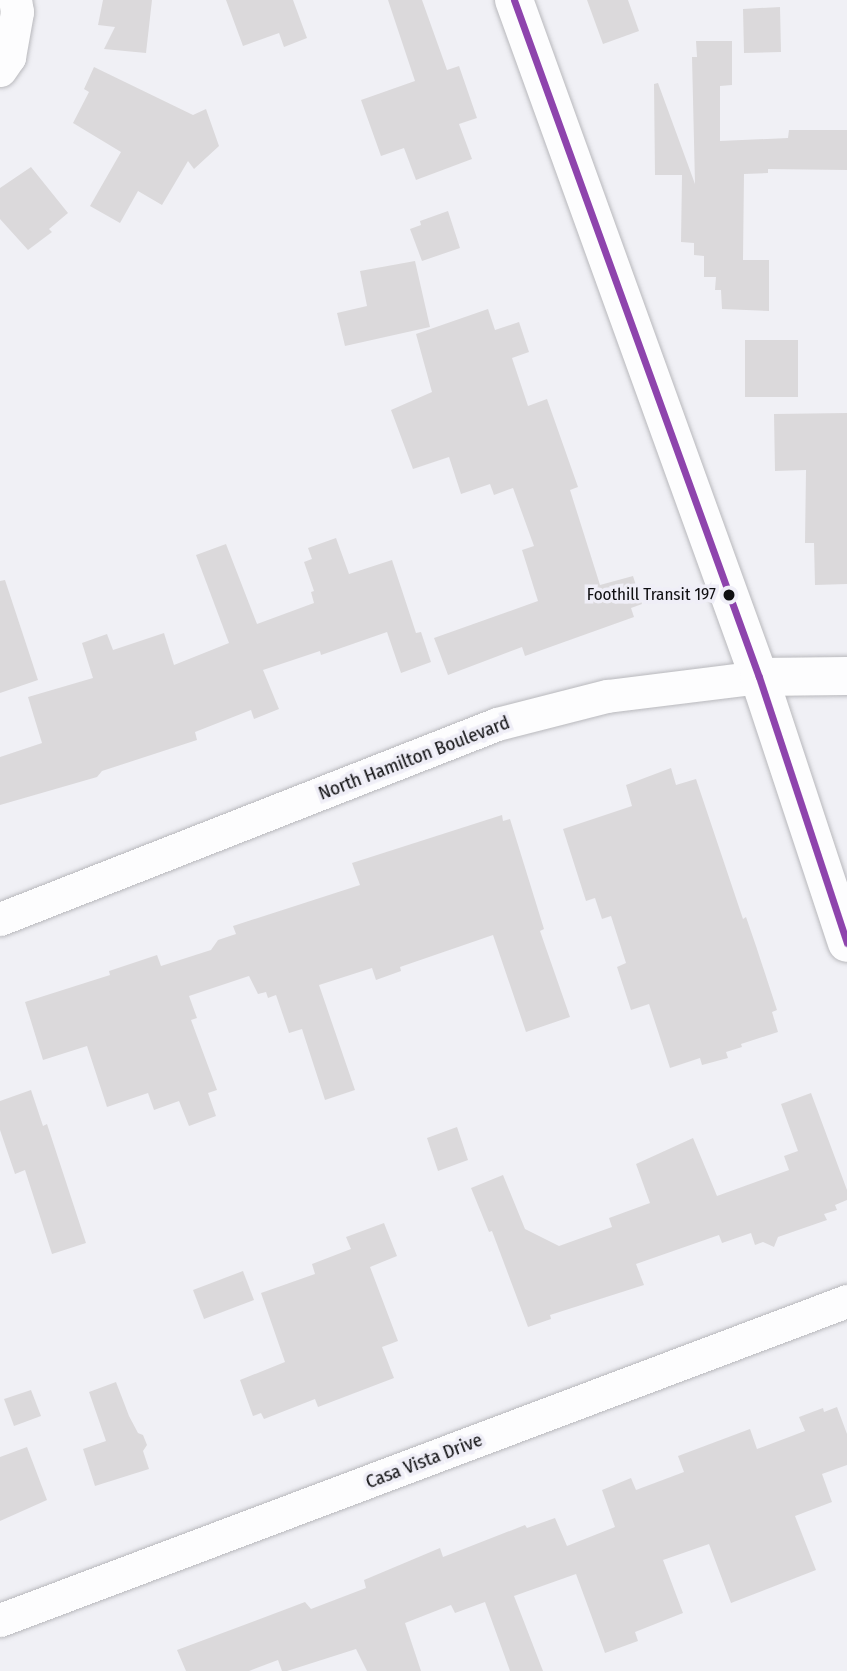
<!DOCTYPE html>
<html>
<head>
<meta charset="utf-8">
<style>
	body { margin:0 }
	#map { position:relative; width:847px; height:1671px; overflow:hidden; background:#f0f0f5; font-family:"Fira Sans Condensed",sans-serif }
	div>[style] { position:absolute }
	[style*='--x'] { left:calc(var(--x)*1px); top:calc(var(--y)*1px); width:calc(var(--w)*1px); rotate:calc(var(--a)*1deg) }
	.building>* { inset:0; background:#dbd9db }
	.roads { filter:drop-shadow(0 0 2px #b8b8bc) drop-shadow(0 0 2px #b8b8bc) }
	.minor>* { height:33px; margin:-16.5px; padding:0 16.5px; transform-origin:16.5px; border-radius:16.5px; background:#fdfdfe }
	.tertiary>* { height:38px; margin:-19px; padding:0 19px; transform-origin:19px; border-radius:19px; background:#fdfdfe }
	.bus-1>* { height:7px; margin:-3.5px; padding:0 3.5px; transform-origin:3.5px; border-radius:3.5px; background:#8e44ad }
	.dots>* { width:19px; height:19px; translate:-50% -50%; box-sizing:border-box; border:4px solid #efeef7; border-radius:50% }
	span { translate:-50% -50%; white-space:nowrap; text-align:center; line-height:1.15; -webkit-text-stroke:7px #efeef7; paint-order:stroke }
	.bus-label { font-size:17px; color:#0f0f11 }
	.right { translate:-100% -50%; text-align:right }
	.street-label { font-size:19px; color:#0f0f11 }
</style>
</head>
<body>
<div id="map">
	<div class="building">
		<div style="clip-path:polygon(103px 0,152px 0,146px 53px,104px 49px,115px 27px,98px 25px)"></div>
		<div style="clip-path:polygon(226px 0,293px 0,307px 38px,284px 47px,279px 33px,243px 46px)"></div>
		<div style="clip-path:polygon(388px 0,422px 0,447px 70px,459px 66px,477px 118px,459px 124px,472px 159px,416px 180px,404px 148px,381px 156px,361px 100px,415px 81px)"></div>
		<div style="clip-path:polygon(587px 0,628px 0,639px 31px,603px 44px)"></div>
		<div style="clip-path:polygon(780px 7px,781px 52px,744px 53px,743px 9px)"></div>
		<div style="clip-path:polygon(696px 41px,732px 41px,732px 85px,720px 86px,720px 141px,788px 138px,789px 130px,847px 130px,847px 170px,768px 169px,768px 173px,744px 174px,743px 260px,769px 260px,769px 311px,722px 309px,721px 290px,715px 290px,716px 277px,704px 277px,704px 256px,694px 255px,694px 243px,681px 242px,682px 175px,655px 175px,654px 84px,658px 83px,695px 184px,692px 57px,697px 57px)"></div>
		<div style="clip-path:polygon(94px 67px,193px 115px,206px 109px,219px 146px,194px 169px,188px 161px,162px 205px,138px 191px,120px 223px,90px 206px,121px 152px,73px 123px,89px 92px,84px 89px)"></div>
		<div style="clip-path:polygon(31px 167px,68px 213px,49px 229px,52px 232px,28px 250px,0 219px,0 188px)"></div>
		<div style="clip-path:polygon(448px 211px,460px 248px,422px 261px,410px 229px,421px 225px,420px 221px)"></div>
		<div style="clip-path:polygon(415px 261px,430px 327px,345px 346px,337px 313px,367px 306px,360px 271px)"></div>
		<div style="clip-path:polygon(488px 309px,495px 330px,519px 322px,529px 352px,512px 358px,528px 406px,547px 399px,578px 487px,570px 490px,600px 585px,633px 576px,642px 604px,631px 608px,634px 617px,525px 656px,522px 647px,448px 675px,434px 638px,538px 601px,522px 550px,534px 546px,513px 488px,494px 495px,490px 484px,461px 494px,449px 457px,413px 469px,391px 410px,432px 392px,416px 334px)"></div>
		<div style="clip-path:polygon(745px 340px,798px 340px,798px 397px,745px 397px)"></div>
		<div style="clip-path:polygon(847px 413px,847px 584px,815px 585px,814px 543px,805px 543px,806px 470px,775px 471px,774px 414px)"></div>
		<div style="clip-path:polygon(336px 538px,349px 574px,392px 560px,416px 633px,421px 632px,431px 662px,401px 673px,387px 632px,321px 655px,320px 651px,263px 670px,279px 709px,254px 719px,251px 710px,195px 732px,197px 740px,102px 771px,97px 777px,0 805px,0 757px,42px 743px,28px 697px,93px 678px,82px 643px,107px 634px,113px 650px,164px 633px,174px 665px,229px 643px,196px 555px,226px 544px,257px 624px,314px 603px,311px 592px,314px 591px,304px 562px,312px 559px,308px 548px)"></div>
		<div style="clip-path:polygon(5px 580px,38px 680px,0 693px,0 581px)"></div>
		<div style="clip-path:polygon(671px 768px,676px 785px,696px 779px,743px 919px,746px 917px,756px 946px,777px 1010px,772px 1012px,778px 1032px,741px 1044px,742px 1047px,726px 1052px,728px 1058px,702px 1065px,700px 1058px,670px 1068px,649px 1004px,631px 1010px,617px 967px,626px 963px,611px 916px,602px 919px,595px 898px,586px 901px,563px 829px,632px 806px,626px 785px)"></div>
		<div style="clip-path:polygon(502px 815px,503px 821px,510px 819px,544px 929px,540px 931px,570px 1017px,526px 1032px,493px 935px,400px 967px,401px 971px,376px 980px,372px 968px,319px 985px,355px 1090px,325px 1100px,302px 1029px,289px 1033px,276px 995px,268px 998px,266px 992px,258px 994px,249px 976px,189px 996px,197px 1018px,191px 1020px,217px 1090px,208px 1093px,216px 1116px,189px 1126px,179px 1101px,154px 1110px,148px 1093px,107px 1107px,87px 1046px,43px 1060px,25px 1002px,110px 975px,109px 971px,157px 955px,161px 966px,211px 950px,218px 940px,236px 934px,233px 926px,360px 885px,352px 863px)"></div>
		<div style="clip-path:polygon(31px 1090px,43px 1126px,47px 1124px,86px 1243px,52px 1254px,25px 1170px,15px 1174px,0 1130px,0 1101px)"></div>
		<div style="clip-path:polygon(811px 1093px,847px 1190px,847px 1200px,835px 1205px,837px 1210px,824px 1214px,827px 1220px,778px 1237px,774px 1247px,763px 1242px,755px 1245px,751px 1233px,722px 1243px,719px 1235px,636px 1264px,644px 1285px,550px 1315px,551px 1319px,528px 1327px,492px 1231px,489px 1232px,471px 1188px,503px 1175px,525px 1229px,559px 1246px,612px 1227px,609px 1218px,650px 1203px,636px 1164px,693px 1138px,717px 1196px,789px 1170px,784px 1156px,798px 1151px,781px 1104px)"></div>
		<div style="clip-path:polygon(457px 1127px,468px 1160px,438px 1171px,427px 1138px)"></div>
		<div style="clip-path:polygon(384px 1223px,397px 1256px,370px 1267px,398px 1341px,382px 1347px,394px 1378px,318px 1407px,315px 1399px,264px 1419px,261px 1413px,253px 1416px,240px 1380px,285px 1362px,261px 1293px,315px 1274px,312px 1264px,351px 1249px,346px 1237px)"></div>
		<div style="clip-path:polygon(243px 1271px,254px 1300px,204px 1319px,193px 1290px)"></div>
		<div style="clip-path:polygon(116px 1382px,129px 1416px,138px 1433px,143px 1435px,147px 1445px,143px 1451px,149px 1469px,95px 1486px,83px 1449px,106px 1441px,89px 1392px)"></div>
		<div style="clip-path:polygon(31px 1390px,41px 1416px,14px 1426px,4px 1399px)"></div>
		<div style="clip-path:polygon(837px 1407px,847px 1434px,847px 1465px,822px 1474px,832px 1502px,795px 1516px,816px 1570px,731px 1603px,709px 1544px,663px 1560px,683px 1613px,635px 1632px,638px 1641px,605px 1653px,576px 1574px,514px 1596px,543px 1671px,510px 1671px,485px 1602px,455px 1613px,451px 1605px,405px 1623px,421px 1671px,367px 1671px,356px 1649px,287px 1671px,282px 1671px,278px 1660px,249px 1671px,186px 1671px,177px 1650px,305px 1602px,311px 1609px,366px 1588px,364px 1580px,440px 1548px,443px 1557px,525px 1525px,527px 1528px,555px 1518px,567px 1546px,615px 1527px,602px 1490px,631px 1478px,636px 1490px,684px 1472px,678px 1456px,750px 1429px,757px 1449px,805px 1431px,799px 1417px,823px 1408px,824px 1412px)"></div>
		<div style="clip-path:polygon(27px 1447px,47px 1500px,0 1521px,0 1457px)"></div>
	</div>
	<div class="roads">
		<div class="minor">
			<div style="--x:0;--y:70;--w:16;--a:-55"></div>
			<div style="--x:9;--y:57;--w:46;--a:-79.9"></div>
			<div style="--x:17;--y:12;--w:12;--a:-99"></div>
			<div style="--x:0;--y:919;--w:534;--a:-21.42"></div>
			<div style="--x:497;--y:724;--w:114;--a:-14.3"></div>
			<div style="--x:607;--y:696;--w:153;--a:-7.1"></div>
			<div style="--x:0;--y:1620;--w:905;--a:-20.64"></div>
		</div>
		<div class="tertiary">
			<div style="--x:514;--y:0;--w:720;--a:70.11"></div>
			<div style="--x:759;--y:677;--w:280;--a:71.7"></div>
			<div style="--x:759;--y:677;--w:88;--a:-0.7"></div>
		</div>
	</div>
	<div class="bus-1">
		<div style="--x:514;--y:0;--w:720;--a:70.11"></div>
		<div style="--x:759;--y:677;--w:280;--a:71.7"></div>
	</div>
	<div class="dots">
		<div style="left:729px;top:595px;background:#0f0f11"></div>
	</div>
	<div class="bus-label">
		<span class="right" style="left:716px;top:595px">Foothill Transit 197</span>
	</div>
	<div class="street-label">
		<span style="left:414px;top:758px;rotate:-21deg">North Hamilton Boulevard</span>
		<span style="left:424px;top:1461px;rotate:-21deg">Casa Vista Drive</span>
	</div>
</div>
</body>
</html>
